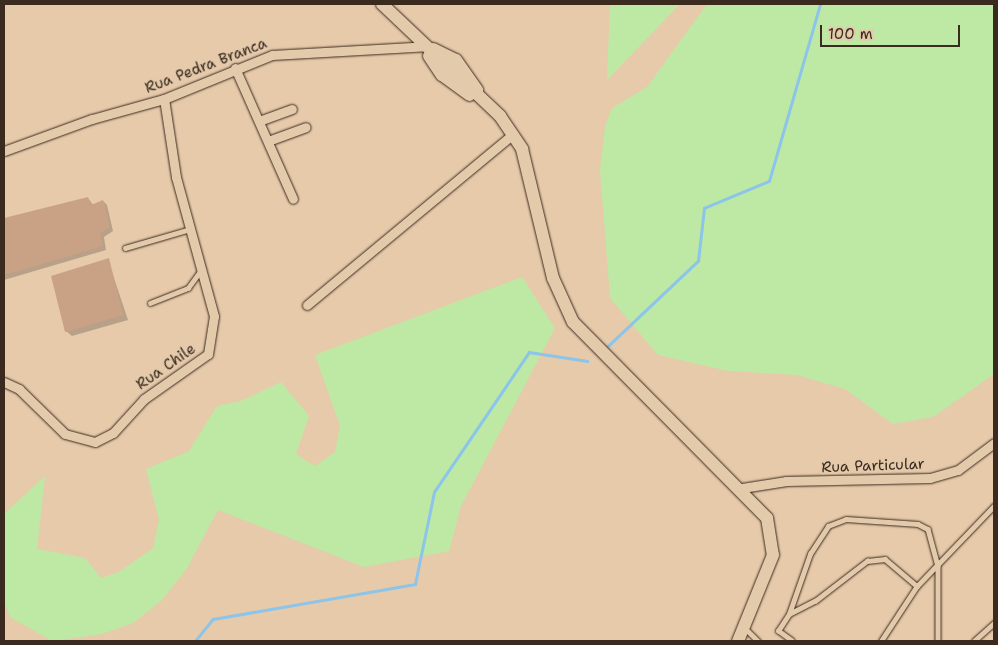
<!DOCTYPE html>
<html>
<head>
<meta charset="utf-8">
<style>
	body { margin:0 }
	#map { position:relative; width:998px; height:645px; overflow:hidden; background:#e7caaa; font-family:"Shantell Sans",sans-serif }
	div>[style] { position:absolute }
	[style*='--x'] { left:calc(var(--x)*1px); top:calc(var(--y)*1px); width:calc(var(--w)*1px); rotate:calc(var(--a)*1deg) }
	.green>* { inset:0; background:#bde9a5 }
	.shadow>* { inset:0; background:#0003 }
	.stream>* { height:2.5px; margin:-1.25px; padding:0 1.25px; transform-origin:1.25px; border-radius:1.25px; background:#8cc4ea }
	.building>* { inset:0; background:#c9a285 }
	.roads { filter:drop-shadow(0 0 1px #3b2a1e) drop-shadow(0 0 1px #3b2a1e) }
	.service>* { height:4.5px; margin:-2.25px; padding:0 2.25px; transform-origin:2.25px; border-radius:2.25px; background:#e3caab }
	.minor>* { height:9px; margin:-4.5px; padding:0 4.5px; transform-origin:4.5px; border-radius:4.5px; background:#e3caab }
	.primary>* { height:12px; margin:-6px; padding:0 6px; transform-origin:6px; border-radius:6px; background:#e3caab }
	span { translate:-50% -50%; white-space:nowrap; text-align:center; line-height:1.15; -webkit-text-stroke:4px #e3caab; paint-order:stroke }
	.street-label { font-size:15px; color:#3b2a1e }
	.frame { position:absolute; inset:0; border:5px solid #3b2a1e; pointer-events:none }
	.scale { position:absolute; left:820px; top:25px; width:140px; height:22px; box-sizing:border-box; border:2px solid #3b2a1e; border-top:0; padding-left:6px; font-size:15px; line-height:18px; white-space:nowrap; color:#3b2a1e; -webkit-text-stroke:4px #e3caab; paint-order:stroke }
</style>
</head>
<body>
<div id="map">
	<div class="green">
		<div style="clip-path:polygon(610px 4px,680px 4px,607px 80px)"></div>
		<div style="clip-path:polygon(707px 4px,994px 4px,994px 374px,933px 417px,893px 424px,845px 389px,797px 375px,728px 371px,658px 355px,610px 298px,600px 170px,605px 126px,612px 108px,647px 87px)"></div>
		<div style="clip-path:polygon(522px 277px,555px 328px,461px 506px,449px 551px,364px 567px,218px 510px,187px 568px,162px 600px,133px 623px,102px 634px,52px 641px,10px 617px,4px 601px,4px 514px,45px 476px,37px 549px,85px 558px,101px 578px,119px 572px,153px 548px,159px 520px,146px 469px,189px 451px,217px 406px,241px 401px,281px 382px,309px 416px,296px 454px,315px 466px,335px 452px,340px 426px,315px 355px)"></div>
	</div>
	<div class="shadow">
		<div style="clip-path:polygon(88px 198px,93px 205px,103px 201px,107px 205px,113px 231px,104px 237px,106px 250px,4px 280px,4px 221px)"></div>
		<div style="clip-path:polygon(108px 260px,128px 320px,72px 336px,66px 331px)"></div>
	</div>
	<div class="stream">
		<div style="--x:608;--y:346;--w:124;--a:-43.4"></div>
		<div style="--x:698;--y:261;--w:53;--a:-83.5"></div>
		<div style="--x:704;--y:208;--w:70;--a:-22.6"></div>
		<div style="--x:769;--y:181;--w:184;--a:-73.9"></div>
		<div style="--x:195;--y:641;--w:28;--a:-51"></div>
		<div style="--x:213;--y:619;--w:205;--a:-9.8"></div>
		<div style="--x:415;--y:584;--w:94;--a:-78.3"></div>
		<div style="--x:434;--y:492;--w:169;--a:-55.8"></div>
		<div style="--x:529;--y:352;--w:59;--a:8.8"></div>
	</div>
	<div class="building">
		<div style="clip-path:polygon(88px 197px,91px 205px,103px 200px,110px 227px,100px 233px,103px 246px,4px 275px,4px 218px)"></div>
		<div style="clip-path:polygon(109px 258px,123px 315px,65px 332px,51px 276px)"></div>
	</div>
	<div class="roads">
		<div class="service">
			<div style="--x:125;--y:248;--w:69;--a:-16.1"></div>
			<div style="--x:150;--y:303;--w:41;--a:-21.5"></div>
			<div style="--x:188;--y:288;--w:22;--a:-54"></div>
			<div style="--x:789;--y:614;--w:29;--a:-27"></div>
			<div style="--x:815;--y:601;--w:66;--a:-37.6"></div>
			<div style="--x:867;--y:561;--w:18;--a:-6"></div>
			<div style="--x:885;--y:559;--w:42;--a:40.2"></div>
			<div style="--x:746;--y:629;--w:17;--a:45"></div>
			<div style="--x:792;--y:641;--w:17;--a:-144"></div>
			<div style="--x:778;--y:631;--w:20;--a:-57"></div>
			<div style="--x:789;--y:614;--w:64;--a:-70.7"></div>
			<div style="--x:810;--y:554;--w:33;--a:-57"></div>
			<div style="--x:828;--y:526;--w:19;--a:-21"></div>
			<div style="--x:846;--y:519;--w:72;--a:4"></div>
			<div style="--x:918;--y:524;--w:11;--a:27"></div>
			<div style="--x:928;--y:529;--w:38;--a:75"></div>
			<div style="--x:938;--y:566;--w:75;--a:90"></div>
			<div style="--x:881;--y:641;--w:66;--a:-56.8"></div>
			<div style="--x:917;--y:586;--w:111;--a:-46.1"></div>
			<div style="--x:974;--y:641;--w:27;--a:-42"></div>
		</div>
		<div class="minor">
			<div style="--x:235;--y:68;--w:143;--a:66.1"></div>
			<div style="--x:259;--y:121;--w:35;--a:-20"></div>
			<div style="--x:268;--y:141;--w:40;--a:-20.2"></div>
			<div style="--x:4;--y:151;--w:94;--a:-20"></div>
			<div style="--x:92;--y:119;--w:75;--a:-15.5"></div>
			<div style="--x:164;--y:99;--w:117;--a:-22.2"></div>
			<div style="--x:272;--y:55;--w:154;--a:-3.3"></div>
			<div style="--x:307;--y:305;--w:268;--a:-39.7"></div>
			<div style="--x:4;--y:382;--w:17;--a:25"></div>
			<div style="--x:19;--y:389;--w:64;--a:44.4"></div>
			<div style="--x:65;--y:434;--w:31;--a:15"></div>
			<div style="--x:95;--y:442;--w:20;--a:-27"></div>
			<div style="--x:113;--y:433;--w:46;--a:-47.6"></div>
			<div style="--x:144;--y:399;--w:78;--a:-35.1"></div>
			<div style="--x:208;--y:354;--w:38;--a:-81"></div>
			<div style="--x:214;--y:316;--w:144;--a:-105.3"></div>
			<div style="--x:176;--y:177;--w:79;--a:-98.7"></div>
			<div style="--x:742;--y:488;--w:45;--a:-9"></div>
			<div style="--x:786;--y:481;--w:144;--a:-1.2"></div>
			<div style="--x:930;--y:478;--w:29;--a:-16"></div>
			<div style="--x:958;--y:470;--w:45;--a:-36.9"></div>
		</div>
		<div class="primary">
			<div style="--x:382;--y:4;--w:163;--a:43.5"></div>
			<div style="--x:500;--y:116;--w:40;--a:56"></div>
			<div style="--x:522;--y:149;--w:133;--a:76.5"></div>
			<div style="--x:553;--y:278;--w:48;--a:65.6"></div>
			<div style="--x:573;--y:322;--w:276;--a:45.3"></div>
			<div style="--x:767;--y:518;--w:37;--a:81"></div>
			<div style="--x:773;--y:555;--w:93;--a:112.1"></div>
			<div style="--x:433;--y:49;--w:25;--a:26"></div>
			<div style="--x:456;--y:60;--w:37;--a:55"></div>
			<div style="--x:429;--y:56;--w:23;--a:56"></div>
			<div style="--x:442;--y:75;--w:34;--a:36"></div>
		</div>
	</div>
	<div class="street-label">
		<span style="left:206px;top:66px;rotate:-21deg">Rua Pedra Branca</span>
		<span style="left:166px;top:367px;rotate:-35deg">Rua Chile</span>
		<span style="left:873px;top:466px;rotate:-2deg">Rua Particular</span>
	</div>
	<div class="frame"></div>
	<div class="scale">100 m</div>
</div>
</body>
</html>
